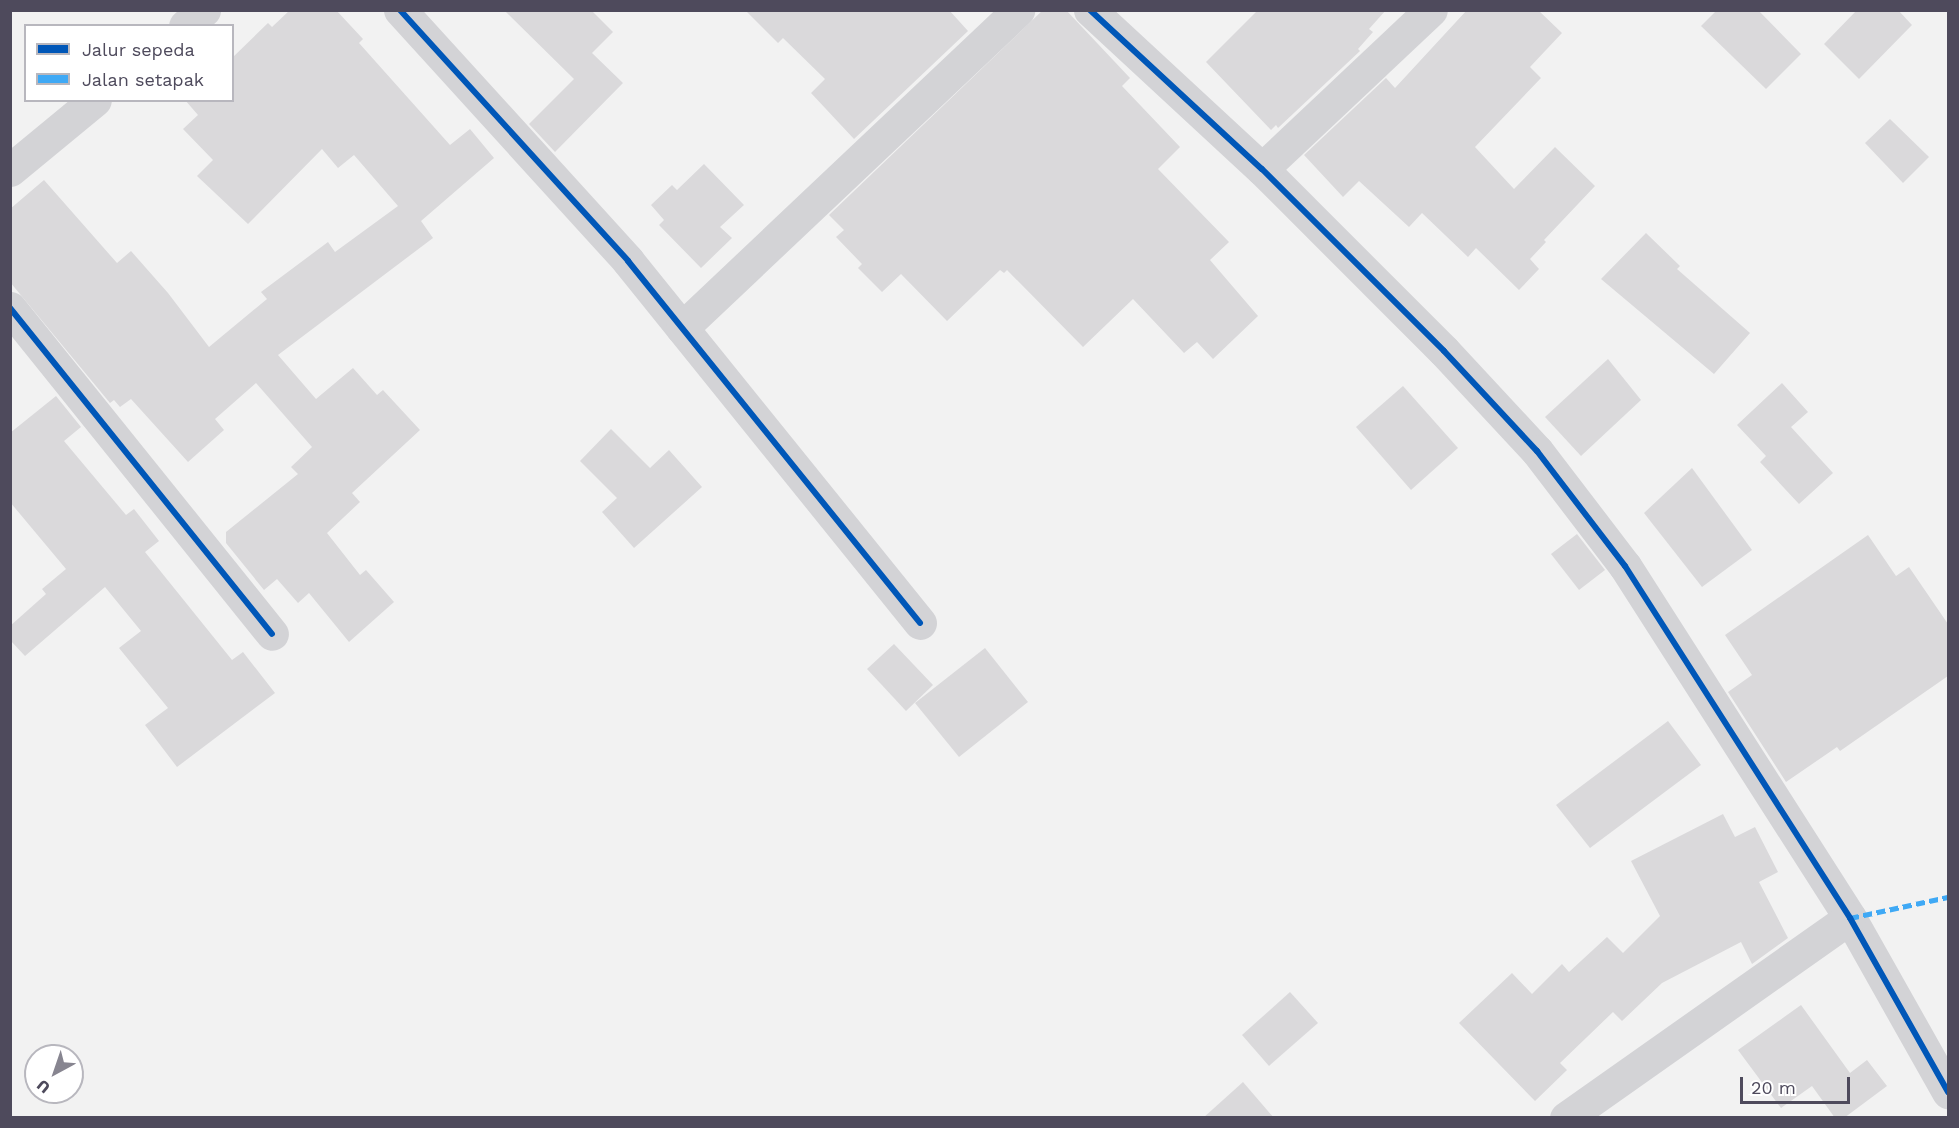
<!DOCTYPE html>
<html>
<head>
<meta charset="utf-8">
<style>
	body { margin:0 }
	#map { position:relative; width:1959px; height:1128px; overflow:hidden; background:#f2f2f2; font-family:"Work Sans",sans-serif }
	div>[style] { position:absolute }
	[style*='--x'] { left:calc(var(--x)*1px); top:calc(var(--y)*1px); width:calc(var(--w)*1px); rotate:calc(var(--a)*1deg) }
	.building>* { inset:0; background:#dad9db }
	.minor>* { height:33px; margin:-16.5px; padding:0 16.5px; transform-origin:16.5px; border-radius:16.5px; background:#d3d3d6 }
	.quiet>* { height:4.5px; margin-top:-2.25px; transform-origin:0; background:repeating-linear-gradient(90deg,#3fa9f5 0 9px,transparent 0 13.5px) }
	.cycleway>* { height:6px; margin:-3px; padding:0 3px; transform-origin:3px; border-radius:3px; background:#0057b8 }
	span { translate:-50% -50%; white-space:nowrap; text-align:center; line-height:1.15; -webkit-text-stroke:5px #fff; paint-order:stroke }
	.frame { position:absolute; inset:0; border:12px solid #4e4a5c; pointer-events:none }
	.legend { position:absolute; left:24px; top:24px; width:210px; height:78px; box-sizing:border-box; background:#fff; border:2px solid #b8b7be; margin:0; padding:8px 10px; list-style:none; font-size:18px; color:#4e4a5c }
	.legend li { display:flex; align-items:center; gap:12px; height:30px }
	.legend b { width:30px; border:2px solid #b8b7be }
	.north { position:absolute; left:24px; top:1044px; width:60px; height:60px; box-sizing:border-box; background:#fff; border:2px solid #b8b7be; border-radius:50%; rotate:220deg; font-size:16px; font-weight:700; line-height:24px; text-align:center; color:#4e4a5c }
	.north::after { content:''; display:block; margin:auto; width:21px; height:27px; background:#878590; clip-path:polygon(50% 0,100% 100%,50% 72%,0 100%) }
	.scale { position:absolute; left:1740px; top:1077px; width:110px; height:27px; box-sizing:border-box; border:3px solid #4e4a5c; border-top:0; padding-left:8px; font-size:18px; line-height:21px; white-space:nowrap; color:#4e4a5c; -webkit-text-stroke:4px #fff; paint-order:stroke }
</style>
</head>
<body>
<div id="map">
	<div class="building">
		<div style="clip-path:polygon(290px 10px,336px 10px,363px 39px,359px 43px,450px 145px,470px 129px,494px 158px,421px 221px,433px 238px,278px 355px,316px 399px,353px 368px,377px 395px,383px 390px,420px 430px,352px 493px,360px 502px,327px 533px,360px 575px,366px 570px,394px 602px,349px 642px,309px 593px,298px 603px,277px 579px,264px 590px,226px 543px,226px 532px,298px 474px,291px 467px,312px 447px,256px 383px,215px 419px,224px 430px,188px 462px,131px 399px,120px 407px,114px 400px,110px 403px,10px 282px,10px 209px,44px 180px,117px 263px,131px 251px,168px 293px,209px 347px,267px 299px,261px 292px,328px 242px,335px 252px,398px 206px,354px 155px,338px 168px,322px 149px,248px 224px,197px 176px,213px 160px,183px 129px,198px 115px,185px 100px,232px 100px,232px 58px,268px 23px,272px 27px)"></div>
		<div style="clip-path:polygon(504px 10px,591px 10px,613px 32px,592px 53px,623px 83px,555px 152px,529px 124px,574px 79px)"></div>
		<div style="clip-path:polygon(745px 10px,949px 10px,968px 31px,854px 139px,811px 93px,825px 79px,783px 38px,778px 43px)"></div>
		<div style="clip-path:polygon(1043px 10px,1066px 10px,1130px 78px,1122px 86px,1180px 147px,1158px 169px,1229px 242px,1210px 260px,1258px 316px,1213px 359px,1197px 342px,1184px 353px,1133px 299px,1083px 347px,1007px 270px,1004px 273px,1000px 270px,947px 321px,901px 274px,882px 292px,858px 268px,862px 264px,836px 237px,844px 230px,829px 215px)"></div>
		<div style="clip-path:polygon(1386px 10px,1369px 29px,1373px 32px,1358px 49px,1360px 51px,1278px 128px,1276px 125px,1271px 130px,1206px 62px,1257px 11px)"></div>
		<div style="clip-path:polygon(1467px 10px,1538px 10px,1562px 33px,1530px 67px,1541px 78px,1475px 147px,1514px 189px,1555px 147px,1595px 186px,1544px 240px,1546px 242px,1530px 259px,1539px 269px,1519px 290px,1476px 248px,1468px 257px,1422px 213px,1409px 227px,1359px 181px,1343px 197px,1304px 155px,1386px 78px,1395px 88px)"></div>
		<div style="clip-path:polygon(1717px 10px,1758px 10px,1801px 54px,1766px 89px,1701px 26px)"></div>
		<div style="clip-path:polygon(1857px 10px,1898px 10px,1912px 25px,1859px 79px,1824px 44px)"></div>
		<div style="clip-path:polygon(1890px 119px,1929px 157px,1903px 183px,1865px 143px)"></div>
		<div style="clip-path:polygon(704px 164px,744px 205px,720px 227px,732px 238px,701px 268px,659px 225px,664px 220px,651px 205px,672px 185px,677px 190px)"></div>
		<div style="clip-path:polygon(1646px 233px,1680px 266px,1677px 269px,1750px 333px,1714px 374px,1601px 279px)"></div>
		<div style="clip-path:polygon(1608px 359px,1641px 400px,1581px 456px,1545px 417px)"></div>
		<div style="clip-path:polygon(1782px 383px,1808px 412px,1791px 427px,1833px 473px,1799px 504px,1760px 462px,1766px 456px,1737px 425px)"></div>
		<div style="clip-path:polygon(1403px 386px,1458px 448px,1411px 490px,1356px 427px)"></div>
		<div style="clip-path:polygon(56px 396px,81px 427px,64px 441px,126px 515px,134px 509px,159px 541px,145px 552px,232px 660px,243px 652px,275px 693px,177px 767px,145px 725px,168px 708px,119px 648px,141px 631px,105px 587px,25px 656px,10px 640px,10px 626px,46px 594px,42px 589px,66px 569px,10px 502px,10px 433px)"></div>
		<div style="clip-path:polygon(611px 429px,650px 468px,669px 450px,702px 487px,634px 548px,602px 512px,617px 498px,580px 461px)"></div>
		<div style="clip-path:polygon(1692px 468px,1752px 550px,1702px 587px,1644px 513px)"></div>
		<div style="clip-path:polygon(1577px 534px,1605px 570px,1579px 590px,1551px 554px)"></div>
		<div style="clip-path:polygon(1868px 535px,1896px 576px,1909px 567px,1948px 624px,1948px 676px,1840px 751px,1837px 747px,1786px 782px,1728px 692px,1752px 675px,1725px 635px)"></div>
		<div style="clip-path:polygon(894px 644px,933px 685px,906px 711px,867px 669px)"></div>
		<div style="clip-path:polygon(985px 648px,1028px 702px,959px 757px,915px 703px)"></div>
		<div style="clip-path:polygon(1668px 721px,1701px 765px,1590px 848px,1556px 805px)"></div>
		<div style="clip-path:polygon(1723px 814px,1735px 837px,1755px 827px,1778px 872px,1759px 882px,1788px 938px,1752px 964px,1741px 942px,1662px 983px,1622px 1021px,1613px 1012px,1560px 1063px,1567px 1070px,1535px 1101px,1459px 1023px,1512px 973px,1532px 994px,1562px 964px,1569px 972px,1607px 937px,1623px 953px,1660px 916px,1631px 861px)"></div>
		<div style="clip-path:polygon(1290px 992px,1318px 1023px,1269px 1066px,1242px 1035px)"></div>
		<div style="clip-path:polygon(1801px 1005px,1850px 1073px,1867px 1060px,1887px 1086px,1844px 1118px,1835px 1118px,1812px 1086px,1781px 1108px,1738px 1050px)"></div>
		<div style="clip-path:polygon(1243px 1082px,1274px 1118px,1203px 1118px)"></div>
	</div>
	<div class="minor">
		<div style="--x:400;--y:10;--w:339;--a:47.7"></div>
		<div style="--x:628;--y:261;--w:465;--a:51.1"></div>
		<div style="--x:1090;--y:10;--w:234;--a:42.8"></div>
		<div style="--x:1262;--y:169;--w:257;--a:45"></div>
		<div style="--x:1444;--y:351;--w:137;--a:47.1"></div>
		<div style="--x:1537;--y:451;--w:145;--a:52.6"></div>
		<div style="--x:1625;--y:566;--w:418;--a:57.4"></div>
		<div style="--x:1850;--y:918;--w:200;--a:60.6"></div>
		<div style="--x:185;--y:26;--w:25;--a:-40"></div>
		<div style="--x:1262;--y:169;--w:232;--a:-43.3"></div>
		<div style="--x:10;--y:170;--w:110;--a:-39.5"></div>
		<div style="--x:10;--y:308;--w:418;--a:51.2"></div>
		<div style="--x:682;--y:328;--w:463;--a:-43.4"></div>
		<div style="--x:1566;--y:1118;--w:347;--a:-35.2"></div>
	</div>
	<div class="quiet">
		<div style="--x:1850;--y:918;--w:100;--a:-12.1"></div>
	</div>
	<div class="cycleway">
		<div style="--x:400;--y:10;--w:339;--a:47.7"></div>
		<div style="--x:628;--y:261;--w:465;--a:51.1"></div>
		<div style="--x:1090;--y:10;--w:234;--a:42.8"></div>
		<div style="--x:1262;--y:169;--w:257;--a:45"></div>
		<div style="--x:1444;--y:351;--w:137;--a:47.1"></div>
		<div style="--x:1537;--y:451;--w:145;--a:52.6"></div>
		<div style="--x:1625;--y:566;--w:418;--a:57.4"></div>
		<div style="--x:1850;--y:918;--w:200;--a:60.6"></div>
		<div style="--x:10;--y:308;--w:418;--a:51.2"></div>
	</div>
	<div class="frame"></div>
	<ul class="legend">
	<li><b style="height:8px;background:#0057b8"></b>Jalur sepeda</li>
	<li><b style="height:8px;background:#3fa9f5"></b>Jalan setapak</li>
	</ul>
	<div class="north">U</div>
	<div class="scale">20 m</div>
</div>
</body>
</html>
